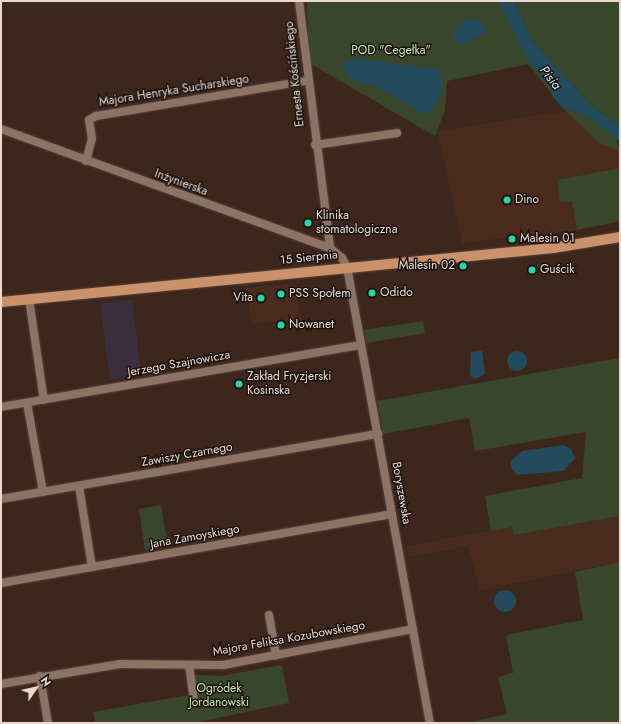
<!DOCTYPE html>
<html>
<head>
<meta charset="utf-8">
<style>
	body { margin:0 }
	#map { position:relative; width:621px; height:724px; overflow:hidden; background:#3d261c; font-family:Jost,sans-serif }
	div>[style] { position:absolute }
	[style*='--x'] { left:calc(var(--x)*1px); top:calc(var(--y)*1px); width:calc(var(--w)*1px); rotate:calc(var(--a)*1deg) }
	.built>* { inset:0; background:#492c1e }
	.education>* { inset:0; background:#3c2f3d }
	.green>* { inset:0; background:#38472c }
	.water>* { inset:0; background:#234b5d }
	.round { border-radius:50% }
	.roads { filter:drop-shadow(0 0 1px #56443b) drop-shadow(0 0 1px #56443b) }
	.minor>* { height:8px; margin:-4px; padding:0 4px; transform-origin:4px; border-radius:4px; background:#8d7266 }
	.major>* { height:10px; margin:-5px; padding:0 5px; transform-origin:5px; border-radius:5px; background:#cb916b }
	.dots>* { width:11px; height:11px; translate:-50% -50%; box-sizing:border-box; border:2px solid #1c120e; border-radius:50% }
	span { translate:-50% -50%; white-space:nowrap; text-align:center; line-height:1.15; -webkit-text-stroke:3px #1c120e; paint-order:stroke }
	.park-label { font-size:12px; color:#c7e8af }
	.street-label { font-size:12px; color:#e8d9d2 }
	.poi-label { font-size:12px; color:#e8d9d2 }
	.left { translate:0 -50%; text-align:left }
	.right { translate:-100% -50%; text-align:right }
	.water-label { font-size:13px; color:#c2eafe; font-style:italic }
	.frame { position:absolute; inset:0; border:2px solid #e8d9d2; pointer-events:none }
	.north { position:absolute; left:16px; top:668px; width:40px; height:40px; -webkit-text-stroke:3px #1c120e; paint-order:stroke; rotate:56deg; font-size:11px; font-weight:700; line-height:16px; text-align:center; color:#e8d9d2 }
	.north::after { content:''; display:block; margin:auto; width:14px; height:18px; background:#e8d9d2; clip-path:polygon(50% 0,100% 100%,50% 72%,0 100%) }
</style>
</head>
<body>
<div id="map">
	<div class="built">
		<div style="clip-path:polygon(567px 111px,598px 142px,620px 152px,620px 168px,557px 180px,572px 200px,577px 230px,462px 243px,437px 131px)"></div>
		<div style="clip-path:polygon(295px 283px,301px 319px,252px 324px,246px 288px)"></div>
		<div style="clip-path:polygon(620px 516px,620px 562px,480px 590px,468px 546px,408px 557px,406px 546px,512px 527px,514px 535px)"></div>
	</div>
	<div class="education">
		<div style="clip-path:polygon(132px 300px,141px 375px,110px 380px,100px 303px)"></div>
	</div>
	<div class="green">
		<div style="clip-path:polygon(307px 1px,498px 1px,530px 64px,549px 84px,551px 93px,528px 64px,447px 81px,445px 110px,435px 136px,309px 63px)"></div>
		<div style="clip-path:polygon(514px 1px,620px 1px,620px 126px,593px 107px,532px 41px)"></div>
		<div style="clip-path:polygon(562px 107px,590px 118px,615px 136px,620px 152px,598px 142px)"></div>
		<div style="clip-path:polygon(620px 168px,620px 221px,577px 230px,572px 201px,560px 202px,557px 180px)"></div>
		<div style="clip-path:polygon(423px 321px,425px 333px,366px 343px,364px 330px)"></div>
		<div style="clip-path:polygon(620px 358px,620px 516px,514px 535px,512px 527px,491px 531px,485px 496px,582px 478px,586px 432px,475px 451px,469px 418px,383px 434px,377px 401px)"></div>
		<div style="clip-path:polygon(161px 505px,168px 547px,145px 551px,139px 509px)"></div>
		<div style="clip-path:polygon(620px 562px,620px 723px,466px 723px,507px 714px,498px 677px,513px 673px,506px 635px,583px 620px,575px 572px)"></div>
		<div style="clip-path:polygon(282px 665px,289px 703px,194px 723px,95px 723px,93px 712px,189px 695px,191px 706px,199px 705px,194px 675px,221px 676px)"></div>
	</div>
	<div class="water">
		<div style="clip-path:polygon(498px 1px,514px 1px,532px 41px,593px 107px,620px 126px,620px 142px,590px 118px,562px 107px,552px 96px,549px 84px,530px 64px)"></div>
		<div style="clip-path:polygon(466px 18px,482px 22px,486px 29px,484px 34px,462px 44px,453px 38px,454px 30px)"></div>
		<div style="clip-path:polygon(358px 59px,439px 69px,442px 81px,439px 97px,431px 112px,425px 114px,377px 87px,352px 80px,342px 68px,348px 60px)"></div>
		<div style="clip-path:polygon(482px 351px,485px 374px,475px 379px,470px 376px,471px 352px)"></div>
		<div class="round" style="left:507px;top:351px;width:20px;height:20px"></div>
		<div style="clip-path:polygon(564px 445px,571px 449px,575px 458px,563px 471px,517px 475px,512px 469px,510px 462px,522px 451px)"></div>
		<div class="round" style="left:494px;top:590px;width:22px;height:22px"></div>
	</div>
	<div class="roads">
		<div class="minor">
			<div style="--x:299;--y:1;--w:249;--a:82.8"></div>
			<div style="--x:1;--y:129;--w:350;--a:19.9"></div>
			<div style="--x:330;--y:248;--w:16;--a:40"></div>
			<div style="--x:342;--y:258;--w:10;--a:61"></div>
			<div style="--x:347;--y:267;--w:463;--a:79.7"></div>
			<div style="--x:315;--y:145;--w:83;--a:-8.3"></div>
			<div style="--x:86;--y:161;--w:23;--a:-75"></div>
			<div style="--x:92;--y:139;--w:19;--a:-99"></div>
			<div style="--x:89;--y:120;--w:8;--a:-30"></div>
			<div style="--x:96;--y:116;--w:213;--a:-9.5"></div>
			<div style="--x:29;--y:299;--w:102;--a:81.6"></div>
			<div style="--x:27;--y:403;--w:90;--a:79.8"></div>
			<div style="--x:1;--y:407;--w:365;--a:-9.8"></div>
			<div style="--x:79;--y:486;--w:82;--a:80.9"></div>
			<div style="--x:1;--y:499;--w:383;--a:-9.8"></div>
			<div style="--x:1;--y:583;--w:397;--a:-10"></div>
			<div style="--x:269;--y:615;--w:41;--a:80.1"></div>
			<div style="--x:189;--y:665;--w:37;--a:82"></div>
			<div style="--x:40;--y:676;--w:48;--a:80.3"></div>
			<div style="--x:1;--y:684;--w:121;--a:-9.5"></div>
			<div style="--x:120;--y:664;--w:103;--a:0.6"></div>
			<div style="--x:223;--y:665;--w:193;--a:-10.7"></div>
		</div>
		<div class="major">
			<div style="--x:1;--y:302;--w:555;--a:-5.59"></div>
			<div style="--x:553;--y:248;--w:68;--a:-9.3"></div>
		</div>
	</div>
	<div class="dots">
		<div style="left:507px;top:200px;background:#26d5ae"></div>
		<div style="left:308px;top:223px;background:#26d5ae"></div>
		<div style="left:512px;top:239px;background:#26d5ae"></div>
		<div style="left:463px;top:266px;background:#26d5ae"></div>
		<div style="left:532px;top:270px;background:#26d5ae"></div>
		<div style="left:372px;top:293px;background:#26d5ae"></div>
		<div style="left:281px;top:294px;background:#26d5ae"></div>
		<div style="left:261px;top:298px;background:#26d5ae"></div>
		<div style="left:281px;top:325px;background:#26d5ae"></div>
		<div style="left:239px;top:384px;background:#26d5ae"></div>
	</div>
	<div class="park-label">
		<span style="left:391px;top:51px">POD "Cegełka"</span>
		<span style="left:219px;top:696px">Ogródek<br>Jordanowski</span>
	</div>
	<div class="street-label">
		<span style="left:295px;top:74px;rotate:-96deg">Ernesta Kościńskiego</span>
		<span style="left:174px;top:91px;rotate:-9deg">Majora Henryka Sucharskiego</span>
		<span style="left:181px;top:183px;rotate:20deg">Inżynierska</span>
		<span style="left:309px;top:258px;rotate:-6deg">15 Sierpnia</span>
		<span style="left:179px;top:364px;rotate:-10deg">Jerzego Szajnowicza</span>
		<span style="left:187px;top:455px;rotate:-10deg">Zawiszy Czarnego</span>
		<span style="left:401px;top:493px;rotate:80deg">Boryszewska</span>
		<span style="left:195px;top:537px;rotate:-10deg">Jana Zamoyskiego</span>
		<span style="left:289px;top:639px;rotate:-10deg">Majora Feliksa Kozubowskiego</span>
	</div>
	<div class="poi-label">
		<span class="left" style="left:515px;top:200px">Dino</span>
		<span class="left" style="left:316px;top:223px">Klinika<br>stomatologiczna</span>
		<span class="left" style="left:520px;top:239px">Malesin 01</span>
		<span class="right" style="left:455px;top:266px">Malesin 02</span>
		<span class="left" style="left:540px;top:270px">Guścik</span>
		<span class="left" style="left:380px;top:293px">Odido</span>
		<span class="left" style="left:289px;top:294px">PSS Społem</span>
		<span class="right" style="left:253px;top:298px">Vita</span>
		<span class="left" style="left:289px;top:325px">Nowanet</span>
		<span class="left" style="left:247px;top:384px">Zakład Fryzjerski<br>Kosinska</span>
	</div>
	<div class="water-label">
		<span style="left:550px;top:78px;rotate:52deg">Pisia</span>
	</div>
	<div class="frame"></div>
	<div class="north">N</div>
</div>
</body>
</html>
